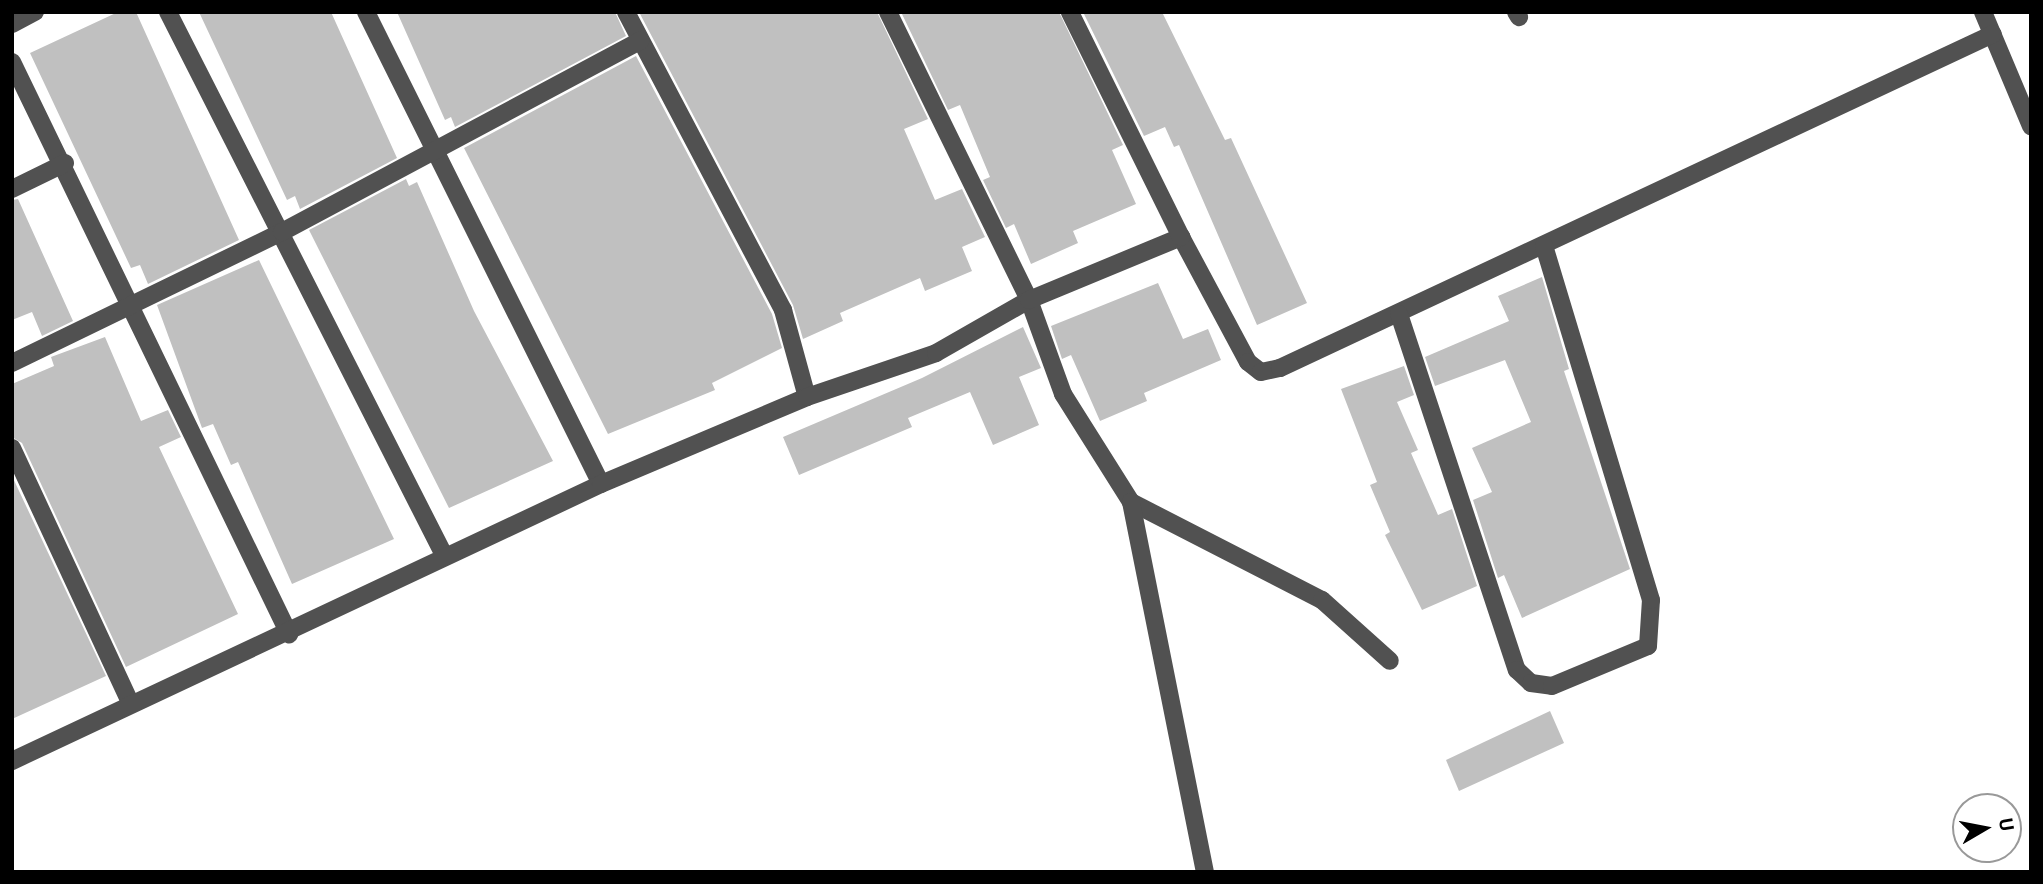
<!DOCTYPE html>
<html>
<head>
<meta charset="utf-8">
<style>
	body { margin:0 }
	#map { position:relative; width:2043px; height:884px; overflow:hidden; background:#fff; font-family:Roboto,sans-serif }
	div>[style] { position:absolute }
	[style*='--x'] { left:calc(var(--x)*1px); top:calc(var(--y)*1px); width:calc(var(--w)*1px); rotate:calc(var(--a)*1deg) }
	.building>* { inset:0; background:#c0c0c0 }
	.minor>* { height:18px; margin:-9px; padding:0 9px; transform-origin:9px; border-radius:9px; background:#515151 }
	span { translate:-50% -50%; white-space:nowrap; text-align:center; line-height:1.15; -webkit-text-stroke:5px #fff; paint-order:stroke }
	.frame { position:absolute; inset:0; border:14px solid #000; pointer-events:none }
	.north { position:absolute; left:1952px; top:793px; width:70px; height:70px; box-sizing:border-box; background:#fff; border:2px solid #999; border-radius:50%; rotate:80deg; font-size:19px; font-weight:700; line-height:28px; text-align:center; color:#000 }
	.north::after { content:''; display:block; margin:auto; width:24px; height:32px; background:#000; clip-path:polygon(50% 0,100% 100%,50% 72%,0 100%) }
</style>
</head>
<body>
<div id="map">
	<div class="building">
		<div style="clip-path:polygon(118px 12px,136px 12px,239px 240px,148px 284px,140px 265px,131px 268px,30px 53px)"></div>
		<div style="clip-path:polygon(199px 12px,331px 12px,397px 158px,300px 209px,295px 196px,287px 200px)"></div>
		<div style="clip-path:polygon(397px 12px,615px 12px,626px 36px,455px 127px,451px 117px,445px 120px)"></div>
		<div style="clip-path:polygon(639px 12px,877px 12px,928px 119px,904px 129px,935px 200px,962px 189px,985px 237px,962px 247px,972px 271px,925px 291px,920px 278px,840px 313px,843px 321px,803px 339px,793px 305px)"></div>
		<div style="clip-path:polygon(901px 12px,1059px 12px,1123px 145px,1112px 150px,1136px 204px,1073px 231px,1078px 243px,1031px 264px,1014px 224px,1006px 228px,983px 180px,990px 177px,960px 105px,948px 110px)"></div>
		<div style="clip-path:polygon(1083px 12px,1162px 12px,1225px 140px,1231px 138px,1307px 303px,1257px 325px,1179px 145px,1174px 147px,1165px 127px,1144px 136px)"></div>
		<div style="clip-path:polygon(636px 56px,772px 314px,782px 348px,712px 383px,715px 390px,608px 434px,464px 148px)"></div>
		<div style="clip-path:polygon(406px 179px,409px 186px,417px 182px,474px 311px,553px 461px,449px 508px,309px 230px)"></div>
		<div style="clip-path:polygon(18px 199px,73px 321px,42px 336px,32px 312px,12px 320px,12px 200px)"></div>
		<div style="clip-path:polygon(259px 260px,394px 539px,292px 584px,238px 462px,231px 465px,213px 424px,202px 428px,157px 305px)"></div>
		<div style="clip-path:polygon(1542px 277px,1569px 369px,1564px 371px,1630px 569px,1522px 618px,1504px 575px,1498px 578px,1473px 500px,1492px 492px,1472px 448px,1531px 422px,1505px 360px,1435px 386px,1425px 357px,1509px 321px,1498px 296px)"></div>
		<div style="clip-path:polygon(1158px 283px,1183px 339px,1208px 329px,1221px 360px,1144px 393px,1147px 401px,1100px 421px,1071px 355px,1062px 359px,1051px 326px)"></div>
		<div style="clip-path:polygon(1023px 327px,1041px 368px,1019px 377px,1039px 425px,993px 445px,970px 392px,908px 418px,912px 427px,799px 475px,783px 437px,922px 378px)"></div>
		<div style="clip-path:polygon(105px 337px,141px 421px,168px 410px,181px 437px,159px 447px,238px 614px,126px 667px,22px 443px,12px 437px,12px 384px,54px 366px,51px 357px)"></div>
		<div style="clip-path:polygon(1404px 366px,1414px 395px,1397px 402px,1418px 450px,1411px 453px,1438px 515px,1452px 509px,1477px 586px,1422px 610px,1385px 535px,1390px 532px,1370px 485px,1377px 482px,1341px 389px)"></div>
		<div style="clip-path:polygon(12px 476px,106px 676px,12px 719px)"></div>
		<div style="clip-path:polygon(1550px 711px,1564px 743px,1459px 791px,1446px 760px)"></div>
	</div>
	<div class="minor">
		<div style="--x:168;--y:12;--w:609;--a:63.06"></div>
		<div style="--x:366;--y:12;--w:527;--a:63.53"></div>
		<div style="--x:626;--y:12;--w:337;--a:62.2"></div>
		<div style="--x:783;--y:310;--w:90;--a:74.6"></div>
		<div style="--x:888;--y:12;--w:321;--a:63.9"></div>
		<div style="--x:1029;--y:300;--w:100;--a:70.1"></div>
		<div style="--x:1063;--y:394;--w:128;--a:57.8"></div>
		<div style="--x:1131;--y:502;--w:215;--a:27.2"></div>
		<div style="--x:1322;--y:600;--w:91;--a:41.9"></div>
		<div style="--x:1516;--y:12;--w:6;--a:59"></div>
		<div style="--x:1983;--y:12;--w:124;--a:67.2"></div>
		<div style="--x:12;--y:24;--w:26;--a:-28"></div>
		<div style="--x:12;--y:62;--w:636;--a:64.16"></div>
		<div style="--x:12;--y:189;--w:59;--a:-26.1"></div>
		<div style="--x:1181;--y:237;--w:142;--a:61.8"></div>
		<div style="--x:1248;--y:362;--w:16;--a:38"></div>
		<div style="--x:1261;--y:372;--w:19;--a:-12"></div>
		<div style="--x:1280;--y:368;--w:787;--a:-25.1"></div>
		<div style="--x:1399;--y:314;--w:375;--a:71.7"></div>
		<div style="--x:1517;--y:670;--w:19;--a:43"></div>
		<div style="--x:1531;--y:683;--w:21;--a:8"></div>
		<div style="--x:1552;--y:686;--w:104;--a:-22.6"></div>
		<div style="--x:1648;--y:646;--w:46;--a:-86.3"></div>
		<div style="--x:1651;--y:600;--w:370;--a:-106.8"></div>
		<div style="--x:12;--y:363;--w:300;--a:-25.9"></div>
		<div style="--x:282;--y:232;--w:406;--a:-28.1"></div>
		<div style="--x:12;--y:448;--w:282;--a:65.1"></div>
		<div style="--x:1131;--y:502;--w:377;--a:78.7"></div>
		<div style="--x:12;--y:761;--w:651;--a:-25.19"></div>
		<div style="--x:601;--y:484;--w:224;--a:-22.9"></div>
		<div style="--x:807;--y:397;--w:136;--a:-18.8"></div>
		<div style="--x:936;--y:353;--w:107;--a:-29.7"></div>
		<div style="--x:1029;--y:300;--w:165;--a:-22.5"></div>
		<div style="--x:1181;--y:237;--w:251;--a:-116.3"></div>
	</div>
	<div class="frame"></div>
	<div class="north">U</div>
</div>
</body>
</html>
